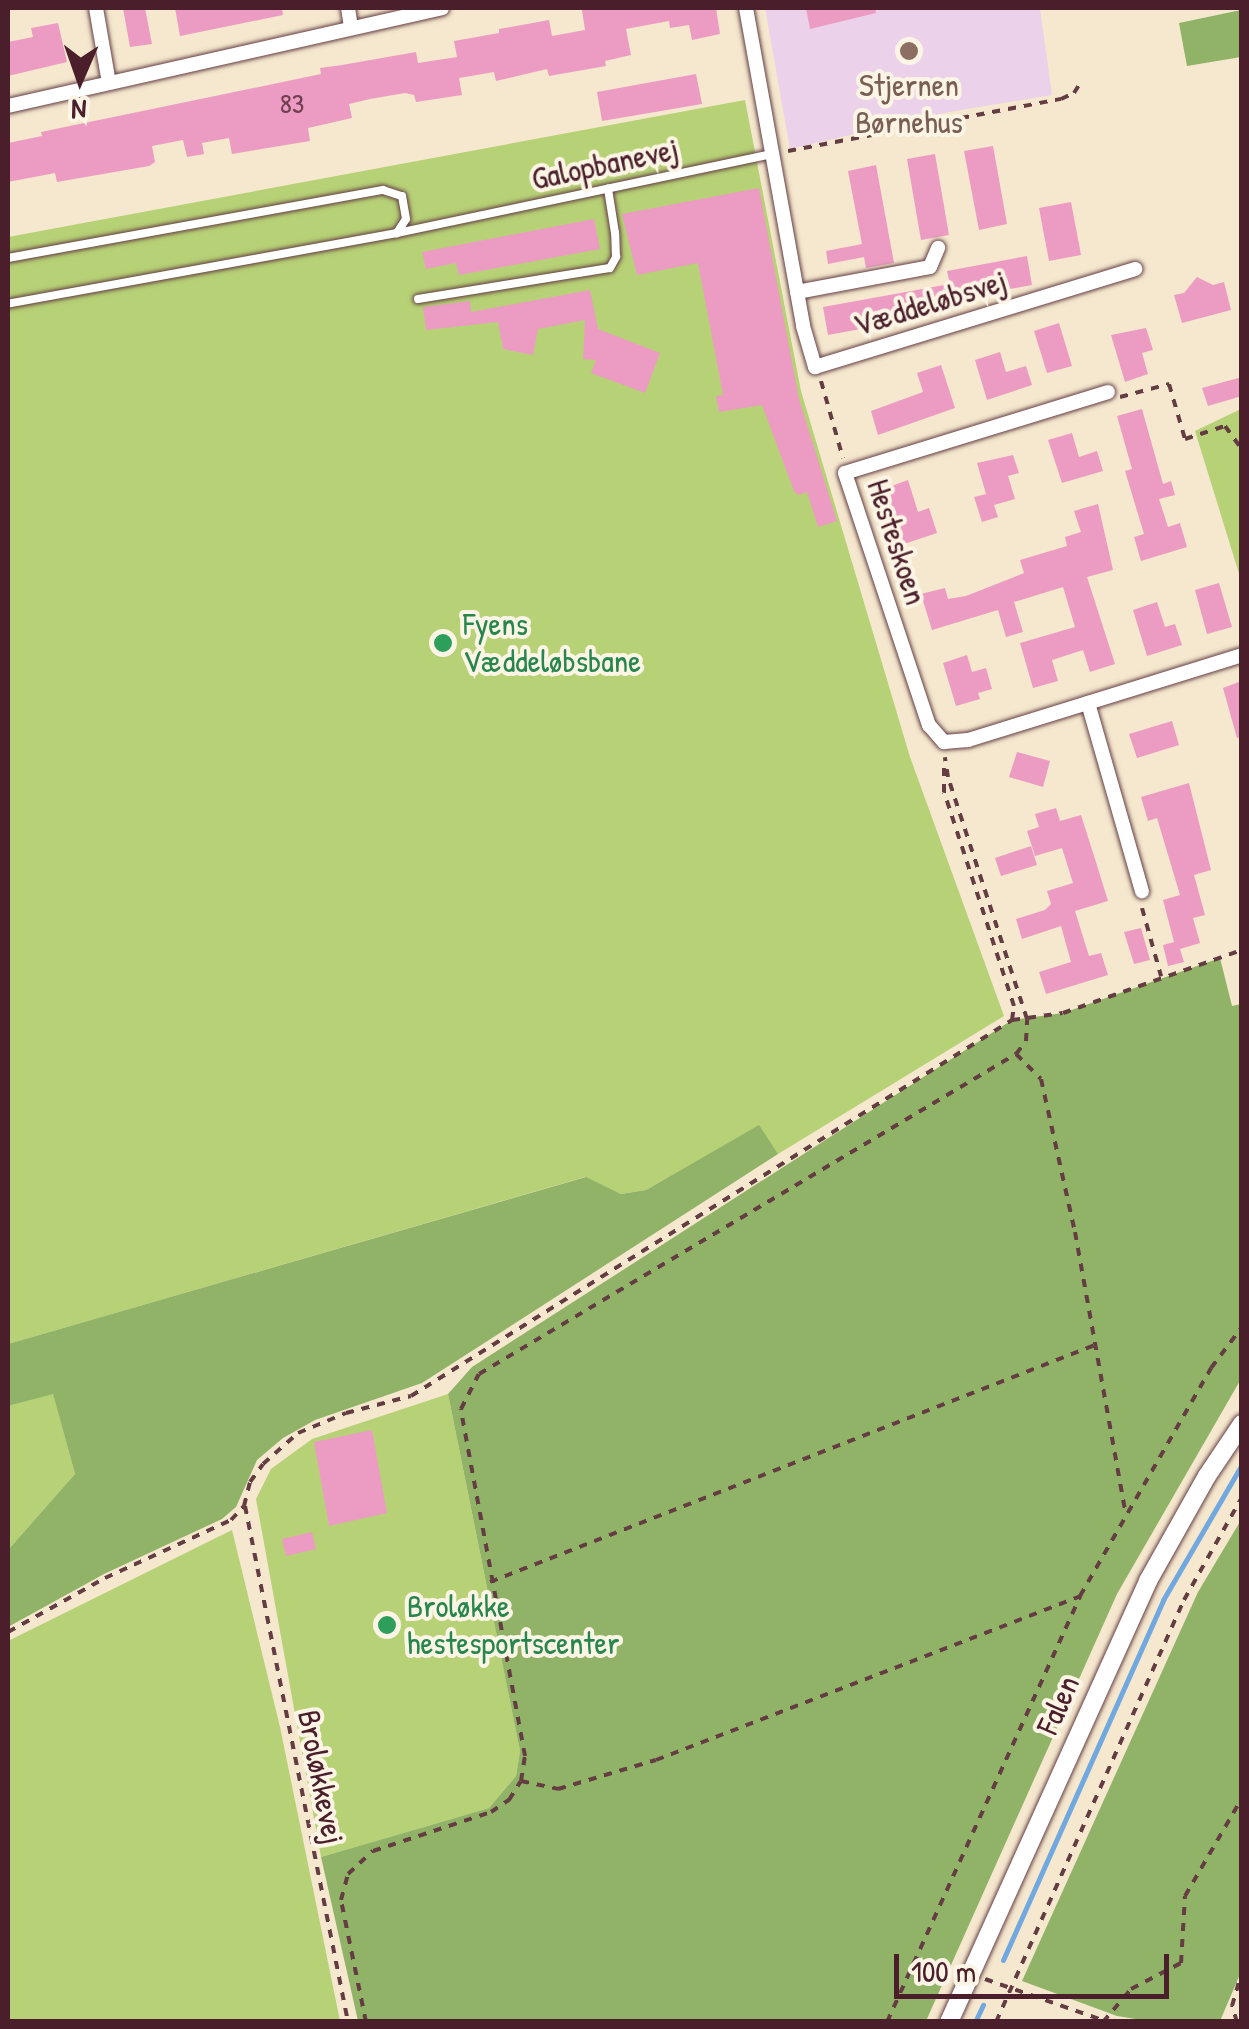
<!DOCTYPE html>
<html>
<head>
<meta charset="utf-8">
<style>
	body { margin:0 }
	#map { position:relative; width:1249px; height:2029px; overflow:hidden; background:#f5e8ce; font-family:"Patrick Hand",sans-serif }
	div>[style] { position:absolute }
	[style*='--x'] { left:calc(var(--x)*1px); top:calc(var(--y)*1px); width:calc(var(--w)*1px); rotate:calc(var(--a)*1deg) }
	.built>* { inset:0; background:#ecd1ea }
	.green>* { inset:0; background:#b7d176 }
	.forest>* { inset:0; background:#91b367 }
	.stream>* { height:5px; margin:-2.5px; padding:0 2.5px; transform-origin:2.5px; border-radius:2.5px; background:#70a8df }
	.building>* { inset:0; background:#ec9cc2 }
	.path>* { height:4px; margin-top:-2px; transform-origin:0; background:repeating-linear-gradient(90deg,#643d43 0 8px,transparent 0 16px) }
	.roads { filter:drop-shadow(0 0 2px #643d43) drop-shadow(0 0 2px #643d43) }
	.service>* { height:8px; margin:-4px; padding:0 4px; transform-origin:4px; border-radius:4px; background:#fff }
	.minor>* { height:14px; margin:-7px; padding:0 7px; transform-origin:7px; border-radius:7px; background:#fff }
	.tertiary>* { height:18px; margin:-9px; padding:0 9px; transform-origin:9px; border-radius:9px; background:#fff }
	.dots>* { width:28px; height:28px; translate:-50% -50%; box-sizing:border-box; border:5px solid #fcf5e5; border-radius:50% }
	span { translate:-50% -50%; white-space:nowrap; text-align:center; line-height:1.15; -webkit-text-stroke:8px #fcf5e5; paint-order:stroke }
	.number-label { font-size:28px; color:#723e51 }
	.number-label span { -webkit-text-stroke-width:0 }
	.education-label { font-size:32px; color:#785e54 }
	.street-label { font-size:32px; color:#4a1f2b }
	.leisure-label { font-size:32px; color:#27864d }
	.left { translate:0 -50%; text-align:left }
	.frame { position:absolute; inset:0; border:10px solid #4a1f2b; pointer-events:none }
	.north { position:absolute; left:30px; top:30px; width:100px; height:100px; -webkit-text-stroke:8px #fcf5e5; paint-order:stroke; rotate:182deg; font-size:28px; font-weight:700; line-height:40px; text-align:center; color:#4a1f2b }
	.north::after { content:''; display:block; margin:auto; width:35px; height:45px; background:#4a1f2b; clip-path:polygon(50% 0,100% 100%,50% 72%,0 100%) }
	.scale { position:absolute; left:894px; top:1954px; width:275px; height:45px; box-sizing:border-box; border:5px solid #4a1f2b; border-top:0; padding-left:12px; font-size:30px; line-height:35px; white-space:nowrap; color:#4a1f2b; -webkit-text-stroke:8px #fcf5e5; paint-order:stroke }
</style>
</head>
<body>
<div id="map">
	<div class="built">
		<div style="clip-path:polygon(765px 8px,1040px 8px,1052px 95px,949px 112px,790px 149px)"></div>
	</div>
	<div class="green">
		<div style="clip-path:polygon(745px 100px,801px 391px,910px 757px,1004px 1016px,778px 1154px,758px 1126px,646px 1190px,621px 1194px,585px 1177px,8px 1344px,8px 237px)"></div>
		<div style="clip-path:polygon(1241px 409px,1241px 580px,1195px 431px)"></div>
		<div style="clip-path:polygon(53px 1393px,75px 1474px,8px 1550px,8px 1406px)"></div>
		<div style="clip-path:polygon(448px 1394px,520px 1751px,516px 1776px,489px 1808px,321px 1857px,256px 1499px,271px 1469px,312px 1439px)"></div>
		<div style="clip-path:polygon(232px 1530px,280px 1727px,340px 2021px,8px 2021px,8px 1641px)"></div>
	</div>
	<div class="forest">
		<div style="clip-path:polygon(1241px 10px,1241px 57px,1187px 66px,1179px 23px)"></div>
		<div style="clip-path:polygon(1220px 958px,1232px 1006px,1241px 1004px,1241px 1379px,1117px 1594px,926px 2021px,358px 2021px,321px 1857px,489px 1808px,516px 1776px,520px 1751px,448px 1394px,472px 1367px,1012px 1020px,1063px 1013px)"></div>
		<div style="clip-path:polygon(759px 1125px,778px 1154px,422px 1383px,315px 1420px,283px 1438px,257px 1460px,236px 1507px,222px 1519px,104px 1574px,8px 1627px,8px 1550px,75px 1474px,53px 1394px,8px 1406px,8px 1344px,586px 1177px,621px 1194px,646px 1190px)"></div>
		<div style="clip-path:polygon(1241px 1520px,1241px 1972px,1220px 2021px,1148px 2021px,1117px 2016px,1022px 1981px,1198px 1592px)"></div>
	</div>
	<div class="stream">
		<div style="--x:1003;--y:1960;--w:394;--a:-66"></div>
		<div style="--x:1163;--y:1600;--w:157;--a:-59.8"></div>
		<div style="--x:975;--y:2022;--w:19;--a:-65"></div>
	</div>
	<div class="building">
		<div style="clip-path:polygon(123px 8px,145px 8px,152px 44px,130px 47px)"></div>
		<div style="clip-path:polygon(175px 8px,282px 8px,283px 15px,180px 36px)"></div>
		<div style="clip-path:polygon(593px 8px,716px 8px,720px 34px,692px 40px,689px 25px,670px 28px,669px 21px,626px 29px,631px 55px,605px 61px,606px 66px,549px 76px,547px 69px,496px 81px,494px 72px,459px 78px,462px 95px,416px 102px,414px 95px,405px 93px,370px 99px,349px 104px,352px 118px,308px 128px,310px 141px,232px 154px,229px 138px,202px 143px,204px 154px,187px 157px,183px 140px,152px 146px,155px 162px,149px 166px,57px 182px,55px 173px,8px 182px,8px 143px,42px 136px,41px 132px,321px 74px,320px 68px,342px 65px,416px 52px,418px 63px,457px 57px,454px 41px,499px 33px,499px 29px,549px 20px,552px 36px,585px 30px,582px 10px)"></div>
		<div style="clip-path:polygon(806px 8px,875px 8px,876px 13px,810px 29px)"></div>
		<div style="clip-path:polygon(58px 23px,67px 62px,8px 76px,8px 42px,33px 37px,31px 28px)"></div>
		<div style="clip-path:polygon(696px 74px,702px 104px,602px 121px,597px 92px)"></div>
		<div style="clip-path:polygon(993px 146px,1007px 224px,979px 230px,964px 151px)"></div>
		<div style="clip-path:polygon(935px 154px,949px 235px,921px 240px,907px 159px)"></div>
		<div style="clip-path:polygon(876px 165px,894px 263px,866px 268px,864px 257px,828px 264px,826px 251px,862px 244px,848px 171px)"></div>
		<div style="clip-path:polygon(759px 188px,799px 399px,837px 521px,818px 527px,807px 492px,798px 495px,794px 491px,762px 405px,719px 412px,716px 396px,723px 395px,698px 263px,637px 275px,622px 214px)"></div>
		<div style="clip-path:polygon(1071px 202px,1081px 255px,1049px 261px,1039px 208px)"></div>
		<div style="clip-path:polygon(594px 219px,600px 249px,459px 275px,456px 263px,426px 269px,422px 252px)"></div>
		<div style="clip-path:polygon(1027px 256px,1032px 285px,945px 301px,947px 313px,828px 335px,823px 307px,950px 284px,947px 271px)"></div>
		<div style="clip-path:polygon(1197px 277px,1213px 285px,1224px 282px,1231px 310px,1182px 323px,1174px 295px,1184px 293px)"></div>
		<div style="clip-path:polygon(590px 290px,598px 329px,660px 353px,645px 393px,591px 373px,596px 360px,583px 359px,585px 320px,538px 329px,533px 355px,503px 349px,498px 322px,426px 330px,423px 307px,470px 301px,471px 312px)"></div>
		<div style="clip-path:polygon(1059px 323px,1072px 366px,1047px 373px,1034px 331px)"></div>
		<div style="clip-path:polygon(1146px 328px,1153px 350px,1142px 353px,1148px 374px,1125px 382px,1111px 335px)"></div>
		<div style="clip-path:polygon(1000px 352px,1006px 372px,1026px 366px,1032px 385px,987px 400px,975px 360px)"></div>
		<div style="clip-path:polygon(941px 365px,955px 408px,878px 435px,871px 411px,923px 392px,917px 373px)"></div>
		<div style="clip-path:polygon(1242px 377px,1242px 396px,1208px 406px,1202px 388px)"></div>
		<div style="clip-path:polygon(1142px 409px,1163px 484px,1171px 481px,1175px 495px,1159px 499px,1168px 527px,1180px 523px,1187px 547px,1141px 561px,1134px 537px,1144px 534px,1125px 471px,1132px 469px,1117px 416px)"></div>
		<div style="clip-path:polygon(1072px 433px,1079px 457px,1097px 451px,1103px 471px,1062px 483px,1048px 440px)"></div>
		<div style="clip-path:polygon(1013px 455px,1019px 473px,1008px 476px,1015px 499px,994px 505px,998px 517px,982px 522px,974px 497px,986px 494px,977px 463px)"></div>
		<div style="clip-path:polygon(908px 480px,918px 512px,929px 508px,937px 533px,901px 545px,883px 489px)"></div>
		<div style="clip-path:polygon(1098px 504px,1113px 570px,1087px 577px,1115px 664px,1090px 672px,1083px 650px,1052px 660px,1058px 681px,1033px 688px,1020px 643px,1075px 627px,1063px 587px,1014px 602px,1023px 632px,1006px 637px,998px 610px,932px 630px,921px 594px,945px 588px,948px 599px,966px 596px,1024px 573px,1020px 560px,1067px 546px,1065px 537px,1081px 532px,1074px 511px)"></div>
		<div style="clip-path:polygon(1219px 583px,1232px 627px,1207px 634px,1195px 590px)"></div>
		<div style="clip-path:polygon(1157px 602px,1165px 627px,1175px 624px,1182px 645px,1147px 656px,1133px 610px)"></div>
		<div style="clip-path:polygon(967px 655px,972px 672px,986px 668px,992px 689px,978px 693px,980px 699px,956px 706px,943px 663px)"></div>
		<div style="clip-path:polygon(1239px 682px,1242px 737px,1237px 738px,1223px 688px)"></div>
		<div style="clip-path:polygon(1172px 721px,1179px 745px,1137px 758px,1129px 734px)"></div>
		<div style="clip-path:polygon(1017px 752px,1050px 761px,1043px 787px,1009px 777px)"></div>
		<div style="clip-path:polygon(1189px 783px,1211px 870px,1194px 875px,1205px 915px,1193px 918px,1200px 943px,1180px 949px,1184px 962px,1168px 966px,1163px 945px,1174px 942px,1163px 900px,1180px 895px,1157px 818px,1148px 821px,1141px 797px)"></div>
		<div style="clip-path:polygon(1056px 808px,1060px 821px,1081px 815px,1095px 859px,1108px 901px,1075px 911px,1089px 956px,1101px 953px,1108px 975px,1046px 994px,1039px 972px,1071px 962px,1061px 926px,1022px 939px,1016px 919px,1045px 910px,1051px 904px,1047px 891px,1073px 883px,1062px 848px,1035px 856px,1027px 831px,1039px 827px,1035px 814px)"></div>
		<div style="clip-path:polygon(1031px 846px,1037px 865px,1001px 876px,995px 858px)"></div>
		<div style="clip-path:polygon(1141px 928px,1150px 960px,1134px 964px,1124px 932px)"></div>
		<div style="clip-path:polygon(372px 1430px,387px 1513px,329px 1526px,314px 1442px)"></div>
		<div style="clip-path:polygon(312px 1532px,316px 1549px,286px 1556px,282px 1539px)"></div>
	</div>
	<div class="path">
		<div style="--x:788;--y:151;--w:278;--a:-10.8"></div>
		<div style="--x:1061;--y:99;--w:14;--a:-25"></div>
		<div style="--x:1074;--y:93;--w:13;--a:-58"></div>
		<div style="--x:821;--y:381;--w:80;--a:74.1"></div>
		<div style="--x:1120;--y:397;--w:51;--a:-14.9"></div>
		<div style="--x:1169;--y:384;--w:57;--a:73.8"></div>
		<div style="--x:1185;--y:439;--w:42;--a:-18"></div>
		<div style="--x:1225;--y:426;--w:29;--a:54"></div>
		<div style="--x:1142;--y:908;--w:71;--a:74.4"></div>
		<div style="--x:1012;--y:1020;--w:51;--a:-7.8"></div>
		<div style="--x:1063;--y:1013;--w:190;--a:-19.4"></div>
		<div style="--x:1016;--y:1054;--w:35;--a:45"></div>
		<div style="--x:1041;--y:1079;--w:157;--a:77.5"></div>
		<div style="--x:1075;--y:1232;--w:283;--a:79.8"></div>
		<div style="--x:245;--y:1506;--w:526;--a:78.71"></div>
		<div style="--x:490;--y:1582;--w:650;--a:-21.39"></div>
		<div style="--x:8;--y:1632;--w:111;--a:-29.1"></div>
		<div style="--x:105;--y:1578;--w:139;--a:-24.7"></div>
		<div style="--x:231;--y:1520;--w:19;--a:-47"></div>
		<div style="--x:244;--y:1506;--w:25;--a:-76"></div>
		<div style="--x:250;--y:1482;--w:22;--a:-54"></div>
		<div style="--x:263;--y:1464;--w:47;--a:-41.5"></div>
		<div style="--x:298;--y:1433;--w:52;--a:-22.6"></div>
		<div style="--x:346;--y:1413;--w:67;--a:-14.7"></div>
		<div style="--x:411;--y:1396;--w:709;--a:-32.03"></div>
		<div style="--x:1012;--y:1020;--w:14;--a:-82"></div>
		<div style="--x:1014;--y:1006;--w:225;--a:-108.1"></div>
		<div style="--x:944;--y:792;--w:29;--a:-90"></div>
		<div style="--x:521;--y:1781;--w:38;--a:12"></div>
		<div style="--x:558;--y:1789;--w:102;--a:-16.5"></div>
		<div style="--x:656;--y:1760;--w:455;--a:-21.1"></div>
		<div style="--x:985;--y:1979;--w:130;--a:19.3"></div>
		<div style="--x:366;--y:2022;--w:125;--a:-101.6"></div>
		<div style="--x:341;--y:1900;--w:27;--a:-75"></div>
		<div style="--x:348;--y:1874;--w:34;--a:-43"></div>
		<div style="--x:373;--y:1851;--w:124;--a:-18.3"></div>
		<div style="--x:491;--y:1812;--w:22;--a:-34"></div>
		<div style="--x:509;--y:1800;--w:22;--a:-58"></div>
		<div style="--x:521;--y:1781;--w:25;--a:-81"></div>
		<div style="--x:525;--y:1756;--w:353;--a:-100.5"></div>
		<div style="--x:461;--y:1409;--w:39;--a:-63"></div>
		<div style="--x:479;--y:1374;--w:625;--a:-30.79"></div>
		<div style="--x:1016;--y:1054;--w:16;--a:-52"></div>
		<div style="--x:1026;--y:1041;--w:22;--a:-87"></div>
		<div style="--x:1027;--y:1019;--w:255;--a:-108.1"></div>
		<div style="--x:948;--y:777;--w:20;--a:-99"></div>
		<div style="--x:887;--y:2022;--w:468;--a:-65.6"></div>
		<div style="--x:1080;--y:1596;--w:263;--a:-60.1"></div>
		<div style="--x:1211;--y:1368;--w:51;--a:-52.9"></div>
		<div style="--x:996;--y:2022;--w:462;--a:-66"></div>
		<div style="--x:1184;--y:1600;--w:118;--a:-60.6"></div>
		<div style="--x:1103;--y:2022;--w:43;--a:-49.7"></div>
		<div style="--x:1131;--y:1989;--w:56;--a:-27.5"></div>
		<div style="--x:1181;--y:1963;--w:67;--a:-86.6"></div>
		<div style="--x:1185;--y:1896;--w:113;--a:-59.8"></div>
		<div style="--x:1237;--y:2022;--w:17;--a:-107"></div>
		<div style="--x:1232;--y:2006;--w:35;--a:-74"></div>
	</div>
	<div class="roads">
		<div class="service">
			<div style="--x:397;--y:233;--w:384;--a:-11.9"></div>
			<div style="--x:8;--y:258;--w:381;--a:-10.3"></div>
			<div style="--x:383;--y:190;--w:20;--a:18"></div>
			<div style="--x:402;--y:196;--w:23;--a:80"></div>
			<div style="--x:406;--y:219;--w:17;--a:123"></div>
			<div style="--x:397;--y:233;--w:395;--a:169.7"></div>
			<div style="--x:418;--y:299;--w:194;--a:-9.2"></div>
			<div style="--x:610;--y:268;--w:13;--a:-61"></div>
			<div style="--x:616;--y:257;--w:24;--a:-92"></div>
			<div style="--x:615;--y:233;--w:45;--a:-99"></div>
		</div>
		<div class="minor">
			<div style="--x:96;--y:8;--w:76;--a:80.2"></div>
			<div style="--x:348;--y:8;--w:20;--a:81"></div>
			<div style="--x:746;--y:8;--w:323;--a:79.8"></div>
			<div style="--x:803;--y:326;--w:43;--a:73.7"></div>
			<div style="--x:815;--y:367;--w:335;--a:-17"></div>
			<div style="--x:8;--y:106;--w:445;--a:-12.7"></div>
			<div style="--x:797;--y:292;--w:135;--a:-10.6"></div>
			<div style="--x:930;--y:267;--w:21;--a:-67"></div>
			<div style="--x:1108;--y:392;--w:275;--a:162.9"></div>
			<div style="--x:845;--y:473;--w:266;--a:71.6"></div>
			<div style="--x:929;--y:725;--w:23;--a:49"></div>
			<div style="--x:944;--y:742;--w:24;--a:-5"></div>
			<div style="--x:968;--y:740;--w:287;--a:-17.2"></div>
			<div style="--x:1088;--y:703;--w:196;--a:74"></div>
		</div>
		<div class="tertiary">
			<div style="--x:949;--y:2022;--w:484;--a:-65.7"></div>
			<div style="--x:1148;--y:1581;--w:120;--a:-60.7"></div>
			<div style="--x:1207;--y:1476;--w:63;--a:-56.1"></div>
		</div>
	</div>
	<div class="dots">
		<div style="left:909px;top:51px;background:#8d6e63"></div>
		<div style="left:443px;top:643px;background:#2e9e5b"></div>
		<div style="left:387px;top:1625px;background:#2e9e5b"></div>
	</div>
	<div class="number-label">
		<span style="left:292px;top:103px">83</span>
	</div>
	<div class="education-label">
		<span style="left:909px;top:104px">Stjernen<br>Børnehus</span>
	</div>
	<div class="street-label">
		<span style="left:605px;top:164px;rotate:-12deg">Galopbanevej</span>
		<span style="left:930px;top:303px;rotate:-17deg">Væddeløbsvej</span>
		<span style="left:897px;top:542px;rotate:72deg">Hesteskoen</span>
		<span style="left:1058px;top:1705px;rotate:-66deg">Falen</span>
		<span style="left:321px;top:1777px;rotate:79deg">Broløkkevej</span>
	</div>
	<div class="leisure-label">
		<span class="left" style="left:463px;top:643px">Fyens<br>Væddeløbsbane</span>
		<span class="left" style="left:407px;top:1625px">Broløkke<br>hestesportscenter</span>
	</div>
	<div class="frame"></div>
	<div class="north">N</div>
	<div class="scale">100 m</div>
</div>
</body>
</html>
